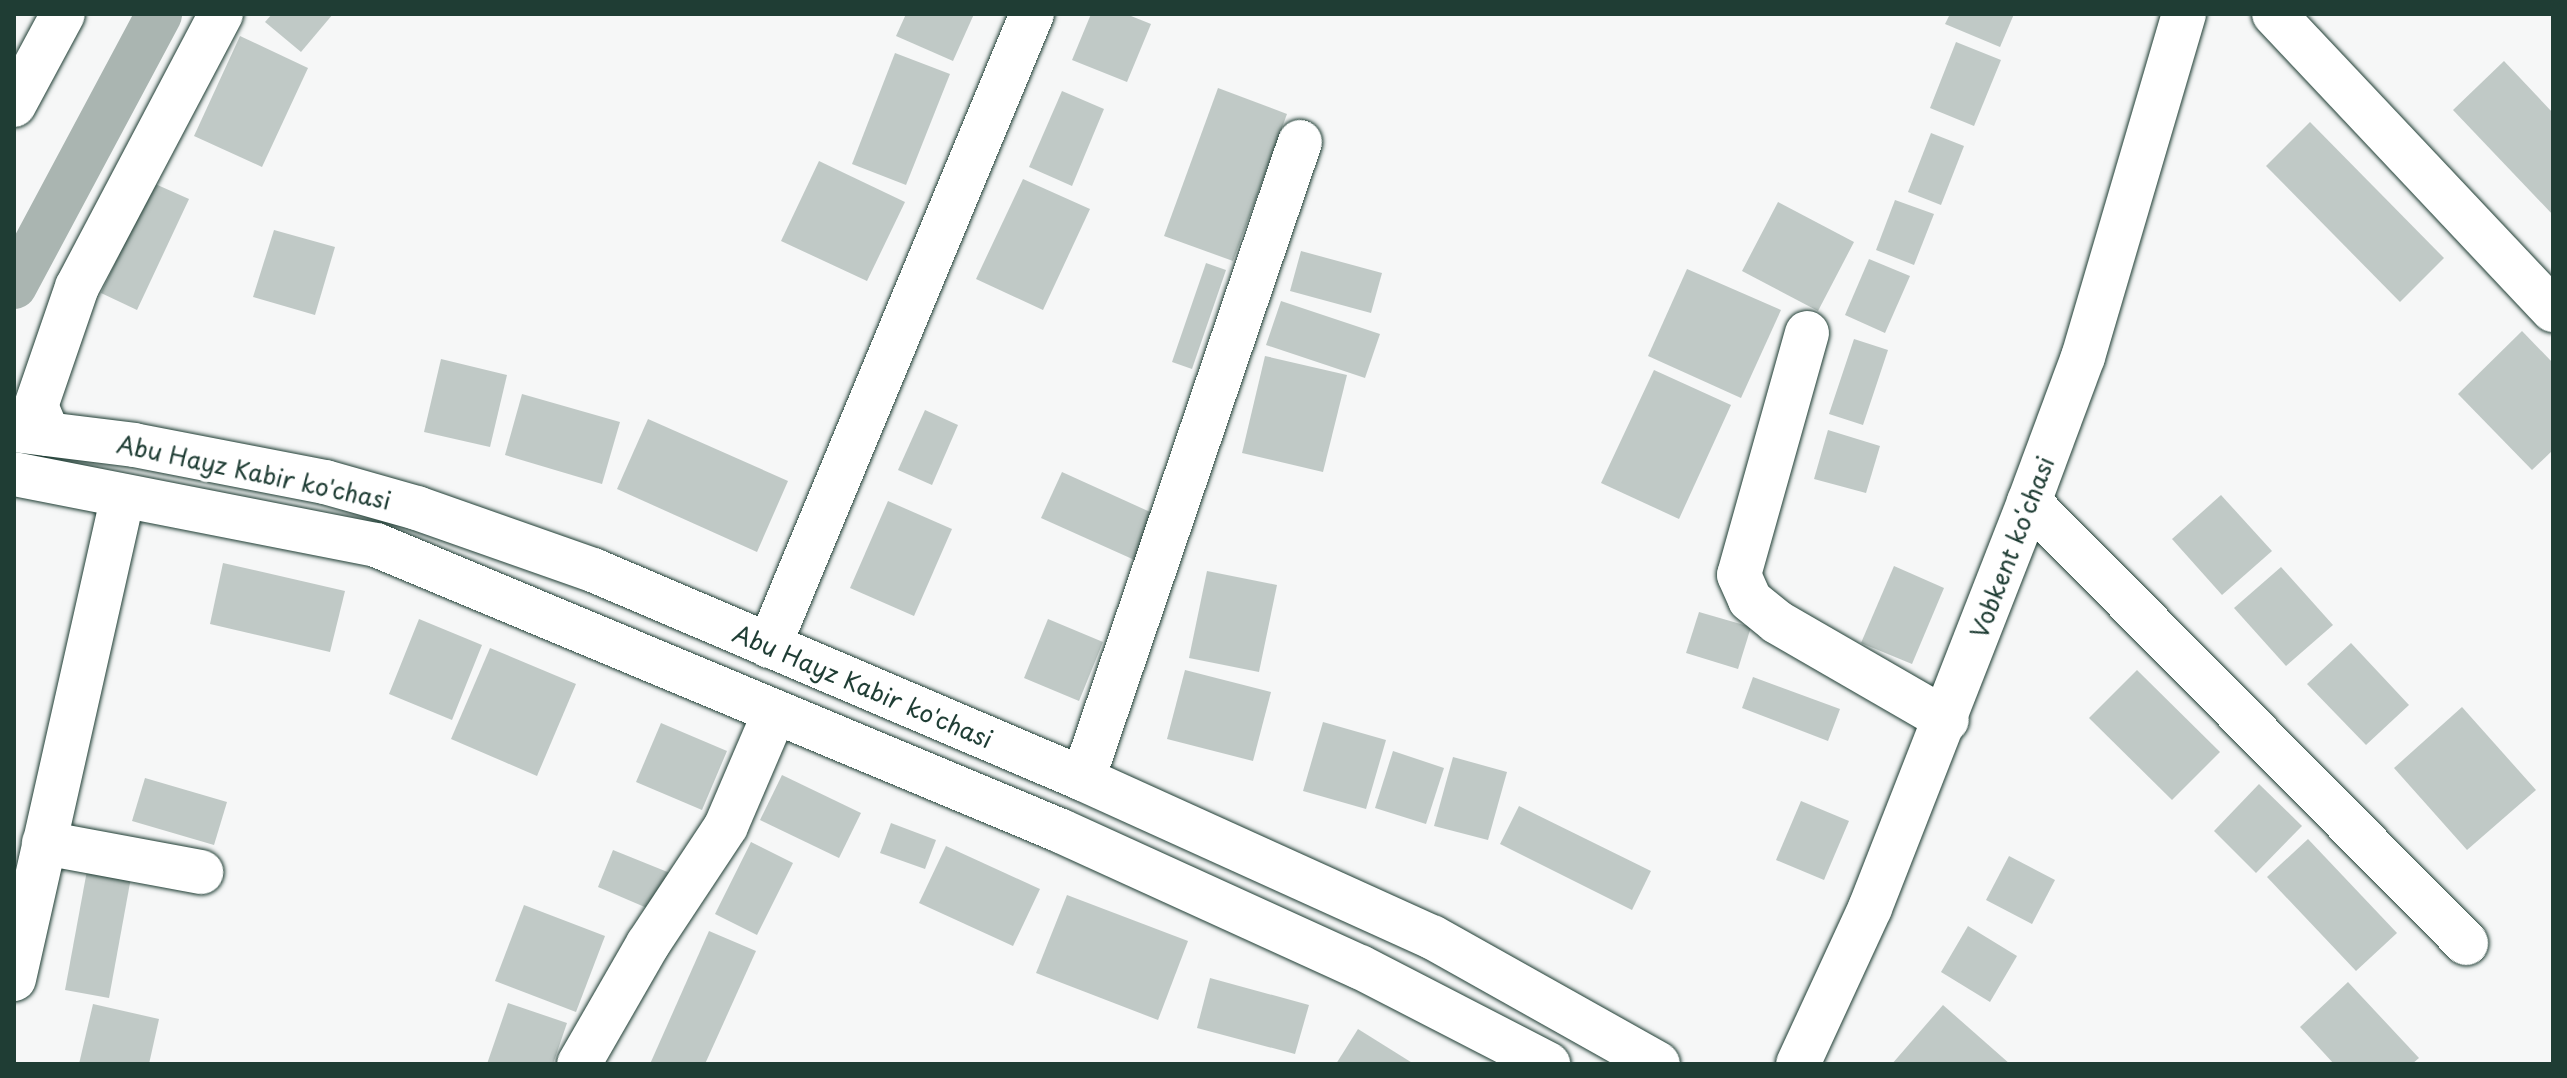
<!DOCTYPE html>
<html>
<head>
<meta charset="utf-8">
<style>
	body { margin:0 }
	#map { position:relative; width:2567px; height:1078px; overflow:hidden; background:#f6f7f7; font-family:"Playpen Sans",sans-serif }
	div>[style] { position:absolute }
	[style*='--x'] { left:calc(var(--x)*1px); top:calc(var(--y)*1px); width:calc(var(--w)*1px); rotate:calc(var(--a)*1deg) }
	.canal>* { height:46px; margin:-23px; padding:0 23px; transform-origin:23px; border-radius:23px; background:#aab5b1 }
	.building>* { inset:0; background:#c0c9c6 }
	.roads { filter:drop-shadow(0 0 2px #1f3d34) drop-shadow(0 0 2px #1f3d34) }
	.minor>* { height:44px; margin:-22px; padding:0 22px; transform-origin:22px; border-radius:22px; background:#fff }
	.major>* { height:44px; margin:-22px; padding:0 22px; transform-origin:22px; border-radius:22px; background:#fff }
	span { translate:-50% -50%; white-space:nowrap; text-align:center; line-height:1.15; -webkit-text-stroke:7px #fff; paint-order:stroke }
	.street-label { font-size:24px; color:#1f3d34 }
	.frame { position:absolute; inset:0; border:16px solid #1f3d34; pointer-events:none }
</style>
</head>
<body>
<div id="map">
	<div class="canal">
		<div style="--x:14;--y:286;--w:308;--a:-61.9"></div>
	</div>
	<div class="building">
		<div style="clip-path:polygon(272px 14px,333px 14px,301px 52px,265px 22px)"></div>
		<div style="clip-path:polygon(906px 14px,974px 14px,953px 61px,896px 36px)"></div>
		<div style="clip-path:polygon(1091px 14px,1126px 14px,1151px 24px,1127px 82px,1072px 60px)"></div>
		<div style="clip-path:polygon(1950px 14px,2014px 14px,2000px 47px,1945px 24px)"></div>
		<div style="clip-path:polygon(240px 36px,308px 68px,262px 167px,194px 136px)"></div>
		<div style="clip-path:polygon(1956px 42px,2001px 60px,1974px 126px,1930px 108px)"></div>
		<div style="clip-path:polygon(895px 53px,950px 74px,906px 185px,852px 164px)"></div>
		<div style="clip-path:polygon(2504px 61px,2553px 113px,2553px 215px,2453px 110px)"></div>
		<div style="clip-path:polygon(1218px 88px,1287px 114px,1233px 261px,1164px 236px)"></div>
		<div style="clip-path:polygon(1062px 91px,1104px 109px,1072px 186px,1029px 167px)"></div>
		<div style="clip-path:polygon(2310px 122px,2444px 258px,2400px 302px,2266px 166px)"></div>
		<div style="clip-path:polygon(1931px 133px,1964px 146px,1941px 205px,1908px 192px)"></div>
		<div style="clip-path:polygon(819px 161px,905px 202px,867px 281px,781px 241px)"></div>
		<div style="clip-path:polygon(1023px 179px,1090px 209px,1043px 310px,976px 279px)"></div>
		<div style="clip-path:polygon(153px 183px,189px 199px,137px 310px,101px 293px)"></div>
		<div style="clip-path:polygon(1895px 200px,1934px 214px,1914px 265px,1876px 250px)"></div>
		<div style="clip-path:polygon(1778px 202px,1854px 242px,1818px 311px,1742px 271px)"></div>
		<div style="clip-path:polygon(274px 230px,335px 247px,315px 315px,253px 297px)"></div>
		<div style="clip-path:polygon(1301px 251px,1382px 273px,1371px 313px,1290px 291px)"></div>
		<div style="clip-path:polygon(1869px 259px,1910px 276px,1885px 333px,1845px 315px)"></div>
		<div style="clip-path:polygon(1206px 263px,1226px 270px,1192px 369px,1172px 362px)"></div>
		<div style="clip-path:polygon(1687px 269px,1781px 310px,1741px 398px,1648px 356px)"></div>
		<div style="clip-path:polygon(1281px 301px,1380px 334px,1365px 378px,1266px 345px)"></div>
		<div style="clip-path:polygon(2522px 331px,2553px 363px,2553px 450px,2532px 470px,2458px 394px)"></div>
		<div style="clip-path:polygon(1854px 339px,1888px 350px,1863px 425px,1829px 414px)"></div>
		<div style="clip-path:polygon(1265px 356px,1347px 375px,1323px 472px,1242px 453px)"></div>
		<div style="clip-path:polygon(441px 359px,507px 375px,490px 447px,424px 432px)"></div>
		<div style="clip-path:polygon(1654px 370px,1731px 405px,1679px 519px,1601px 483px)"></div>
		<div style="clip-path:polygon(522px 394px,620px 422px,602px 484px,505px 455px)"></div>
		<div style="clip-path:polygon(925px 410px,958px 425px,932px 485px,898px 470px)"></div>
		<div style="clip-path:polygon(648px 419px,788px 481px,757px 552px,617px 489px)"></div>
		<div style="clip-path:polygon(1828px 430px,1880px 446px,1866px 493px,1814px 479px)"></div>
		<div style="clip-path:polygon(1062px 472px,1159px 516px,1139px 562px,1041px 518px)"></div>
		<div style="clip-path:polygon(2221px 495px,2272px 551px,2222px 595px,2172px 539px)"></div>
		<div style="clip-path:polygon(888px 501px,952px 529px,914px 616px,850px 588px)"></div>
		<div style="clip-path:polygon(223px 563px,345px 591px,330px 652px,210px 624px)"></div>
		<div style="clip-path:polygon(1894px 566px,1944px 588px,1912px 664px,1861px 643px)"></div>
		<div style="clip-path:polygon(2281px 567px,2333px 625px,2286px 666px,2234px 608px)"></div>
		<div style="clip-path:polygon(1207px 571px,1277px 585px,1259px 672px,1189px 658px)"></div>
		<div style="clip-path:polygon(1699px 612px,1751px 627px,1738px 669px,1686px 653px)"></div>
		<div style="clip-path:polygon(419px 619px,482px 645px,452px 720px,389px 694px)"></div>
		<div style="clip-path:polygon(1048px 619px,1103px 642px,1079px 701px,1024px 678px)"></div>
		<div style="clip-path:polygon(2351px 643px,2409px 705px,2366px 745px,2307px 684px)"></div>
		<div style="clip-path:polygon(490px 648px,576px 684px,537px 776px,451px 739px)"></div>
		<div style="clip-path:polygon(1185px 670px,1271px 692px,1253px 761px,1167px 739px)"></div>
		<div style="clip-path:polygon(2137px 670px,2220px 752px,2172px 800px,2089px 718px)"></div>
		<div style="clip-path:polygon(1753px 677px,1840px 709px,1828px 741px,1742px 708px)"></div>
		<div style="clip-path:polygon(2462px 707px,2536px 790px,2467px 850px,2394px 768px)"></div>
		<div style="clip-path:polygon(1323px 722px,1386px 740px,1366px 809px,1303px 791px)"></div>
		<div style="clip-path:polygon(661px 723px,727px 751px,702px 810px,636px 782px)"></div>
		<div style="clip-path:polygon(1393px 751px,1444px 768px,1426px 824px,1375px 808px)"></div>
		<div style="clip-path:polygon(1453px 757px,1507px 772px,1488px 840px,1434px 826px)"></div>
		<div style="clip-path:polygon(782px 775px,861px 813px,839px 858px,760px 820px)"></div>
		<div style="clip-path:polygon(145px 778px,227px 802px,214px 845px,132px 821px)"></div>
		<div style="clip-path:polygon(2259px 784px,2302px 826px,2256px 873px,2214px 831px)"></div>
		<div style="clip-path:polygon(1801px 801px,1849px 821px,1824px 880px,1776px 860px)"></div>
		<div style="clip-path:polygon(1519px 806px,1651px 871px,1632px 910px,1500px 844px)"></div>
		<div style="clip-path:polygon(891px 823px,936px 840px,925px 869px,880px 853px)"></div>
		<div style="clip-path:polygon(2308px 839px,2397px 933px,2356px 971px,2267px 877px)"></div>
		<div style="clip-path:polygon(751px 842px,793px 863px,757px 935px,715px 914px)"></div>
		<div style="clip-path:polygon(946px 846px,1040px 889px,1013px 946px,919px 903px)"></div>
		<div style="clip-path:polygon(613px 850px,670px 873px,654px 911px,598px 887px)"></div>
		<div style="clip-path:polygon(2009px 856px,2055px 880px,2032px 924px,1986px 900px)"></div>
		<div style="clip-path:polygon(88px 865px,132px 872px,109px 998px,65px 990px)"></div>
		<div style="clip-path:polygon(1067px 895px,1188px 941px,1158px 1020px,1036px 973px)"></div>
		<div style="clip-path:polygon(524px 905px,605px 936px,576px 1012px,495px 981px)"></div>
		<div style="clip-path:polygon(1968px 926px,2017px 956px,1990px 1002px,1941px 972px)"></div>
		<div style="clip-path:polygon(709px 931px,756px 951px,705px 1064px,650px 1064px)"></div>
		<div style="clip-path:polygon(1210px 978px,1309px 1005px,1295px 1054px,1197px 1028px)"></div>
		<div style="clip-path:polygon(2348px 982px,2419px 1058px,2412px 1064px,2334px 1064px,2300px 1027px)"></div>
		<div style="clip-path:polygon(508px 1003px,567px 1023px,553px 1064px,487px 1064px)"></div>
		<div style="clip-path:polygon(93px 1004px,159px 1019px,149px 1064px,79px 1064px)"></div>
		<div style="clip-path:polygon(1943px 1005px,2010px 1064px,1892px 1064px)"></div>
		<div style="clip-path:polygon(1358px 1029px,1414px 1064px,1336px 1064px)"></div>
	</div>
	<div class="roads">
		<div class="minor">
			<div style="--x:2274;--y:14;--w:407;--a:46.7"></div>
			<div style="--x:14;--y:105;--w:103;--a:-61.7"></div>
			<div style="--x:1807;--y:333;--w:251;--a:105.7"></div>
			<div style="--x:1739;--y:575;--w:27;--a:66"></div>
			<div style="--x:1750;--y:600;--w:35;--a:39"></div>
			<div style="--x:1777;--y:622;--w:196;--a:30"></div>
			<div style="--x:48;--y:434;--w:30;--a:-113"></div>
			<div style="--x:36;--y:406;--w:126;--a:-71"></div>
			<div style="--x:77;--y:287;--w:309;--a:-62.2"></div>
			<div style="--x:2029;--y:502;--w:621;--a:45.26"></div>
			<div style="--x:769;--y:646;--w:685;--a:-67.41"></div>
			<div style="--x:1083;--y:779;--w:673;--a:-71.19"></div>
			<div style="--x:44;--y:843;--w:160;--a:10.5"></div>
			<div style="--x:14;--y:979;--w:494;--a:-77.3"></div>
			<div style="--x:579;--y:1064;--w:138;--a:-60.1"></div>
			<div style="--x:648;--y:944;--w:141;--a:-56.5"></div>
			<div style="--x:726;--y:826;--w:122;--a:-66.8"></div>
		</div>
		<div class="major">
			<div style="--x:14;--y:430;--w:121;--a:7.1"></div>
			<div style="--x:134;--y:445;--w:195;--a:11"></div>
			<div style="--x:325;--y:482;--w:96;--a:15.8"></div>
			<div style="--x:417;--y:508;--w:187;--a:19.4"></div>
			<div style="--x:593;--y:570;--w:533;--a:23.1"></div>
			<div style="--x:1083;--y:779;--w:383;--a:24.4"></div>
			<div style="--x:1432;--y:937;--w:259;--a:29.3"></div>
			<div style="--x:14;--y:474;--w:369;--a:11.1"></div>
			<div style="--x:376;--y:545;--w:742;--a:22.66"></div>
			<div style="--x:1061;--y:831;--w:328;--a:24.5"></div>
			<div style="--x:1360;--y:967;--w:212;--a:27.3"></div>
			<div style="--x:1798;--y:1064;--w:172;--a:-65.2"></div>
			<div style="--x:1870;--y:908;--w:436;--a:-68.6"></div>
			<div style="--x:2029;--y:502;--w:155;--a:-69.6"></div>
			<div style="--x:2083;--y:357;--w:358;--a:-73.6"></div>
		</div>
	</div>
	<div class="street-label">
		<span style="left:254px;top:472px;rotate:12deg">Abu Hayz Kabir ko'chasi</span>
		<span style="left:2012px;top:547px;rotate:-69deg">Vobkent koʻchasi</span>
		<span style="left:863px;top:686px;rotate:23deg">Abu Hayz Kabir ko'chasi</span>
	</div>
	<div class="frame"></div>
</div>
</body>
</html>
